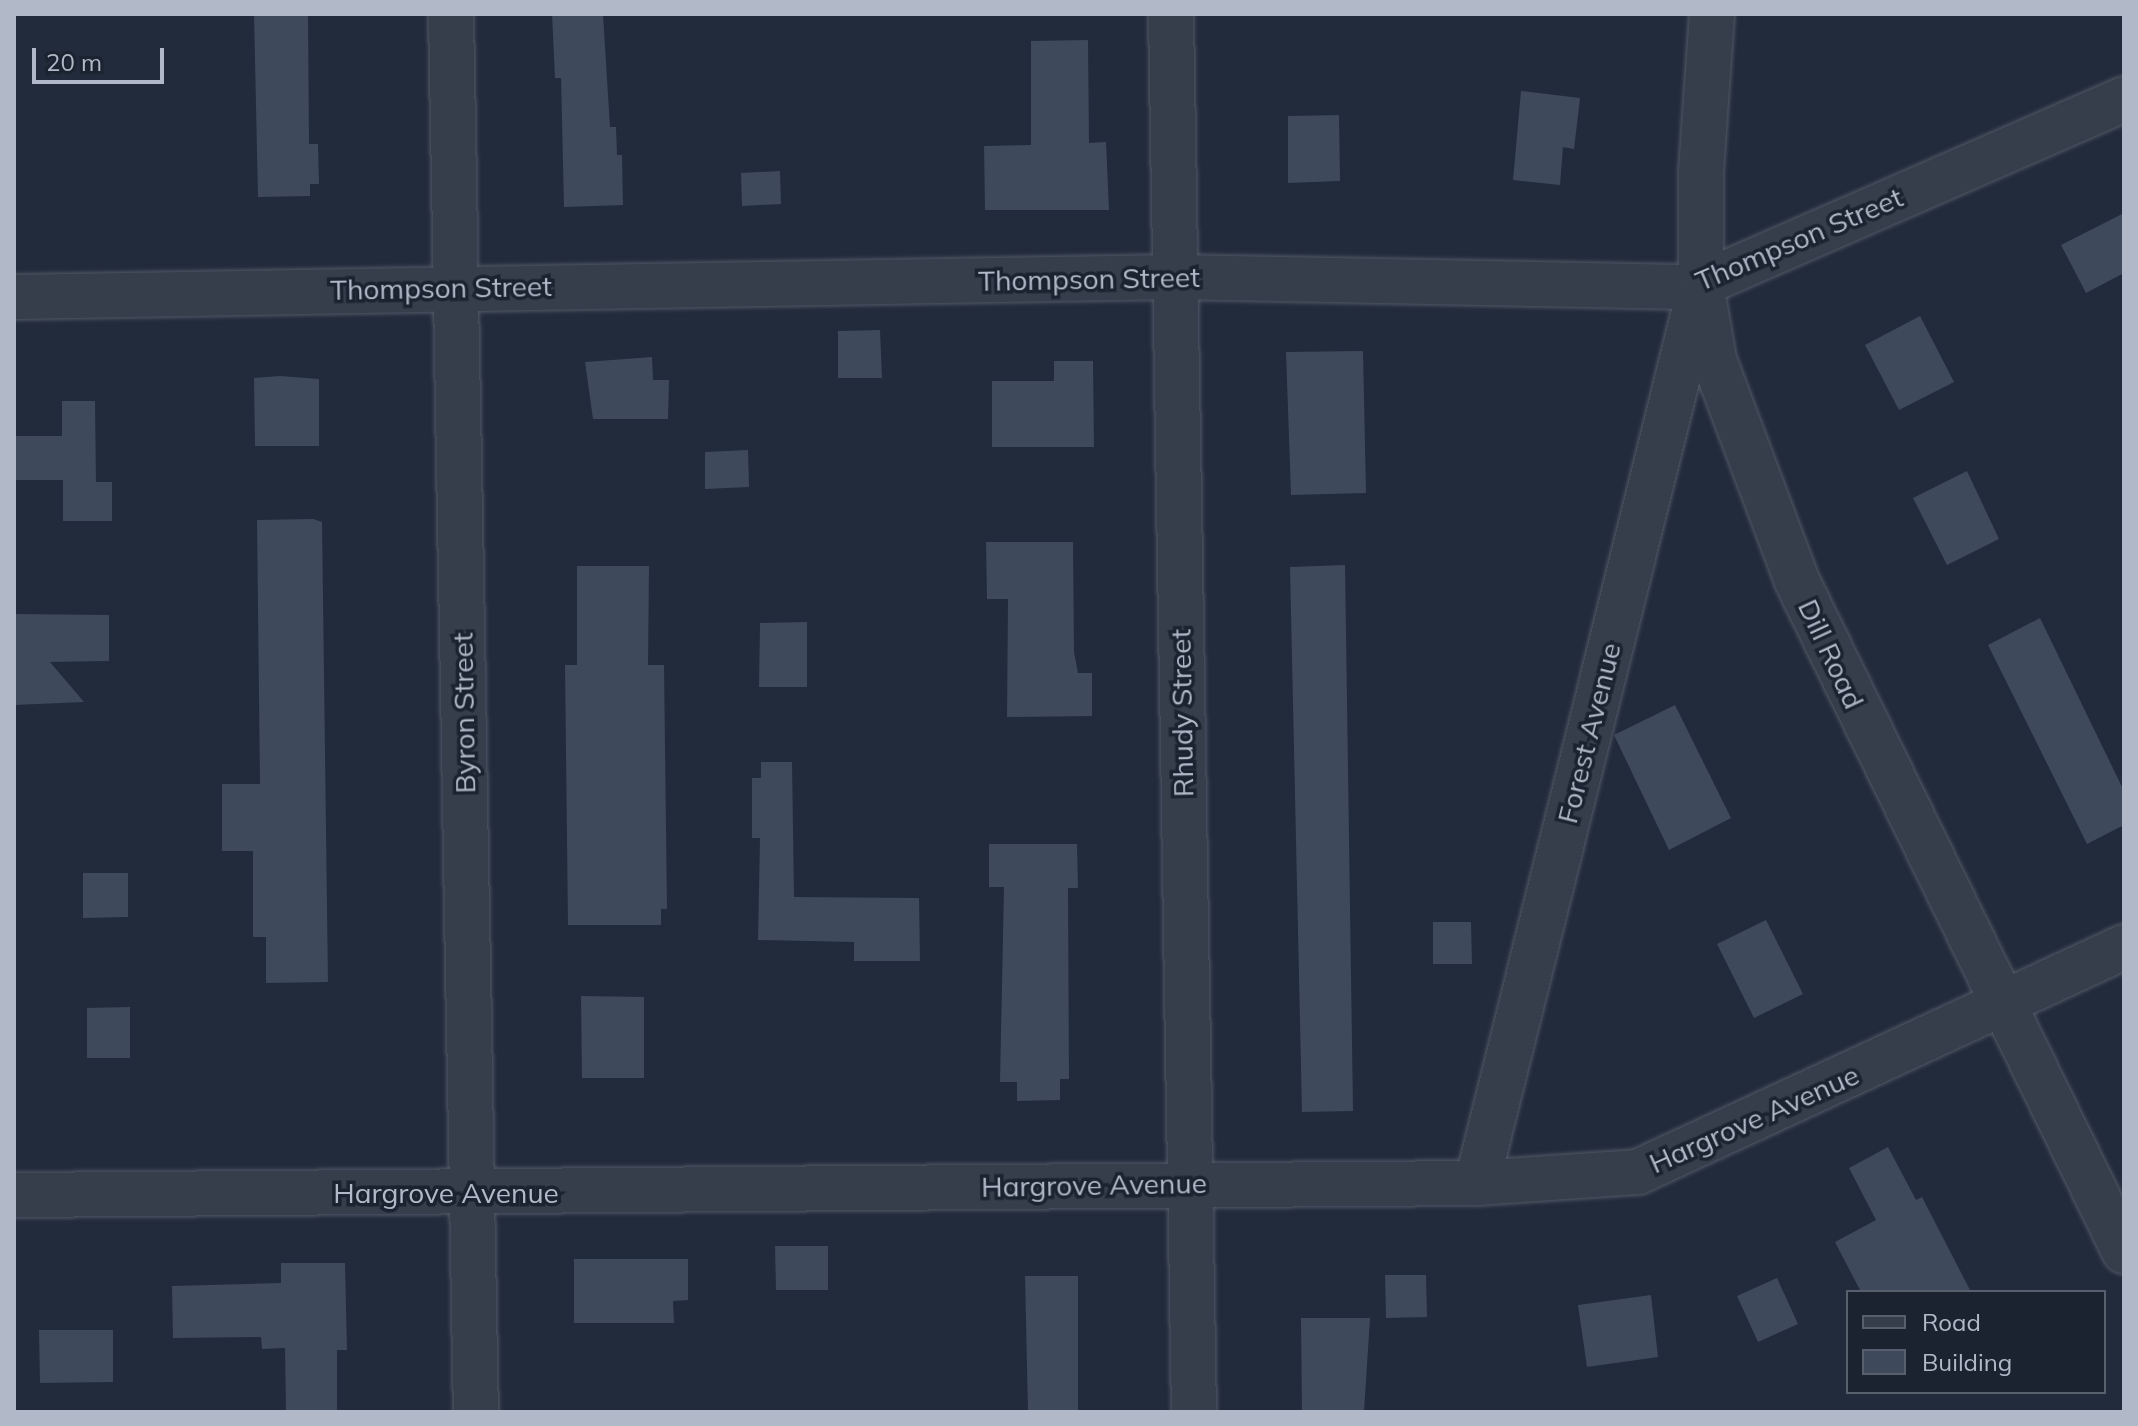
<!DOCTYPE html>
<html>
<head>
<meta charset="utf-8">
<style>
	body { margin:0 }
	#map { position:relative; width:2138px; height:1426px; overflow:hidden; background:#222b3b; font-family:Mulish,sans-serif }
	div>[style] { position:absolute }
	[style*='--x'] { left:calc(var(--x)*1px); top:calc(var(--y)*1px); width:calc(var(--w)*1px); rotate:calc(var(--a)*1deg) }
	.building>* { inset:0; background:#3e495b }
	.roads { filter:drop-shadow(0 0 2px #515866) drop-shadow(0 0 2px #515866) }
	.minor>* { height:44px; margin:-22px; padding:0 22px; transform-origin:22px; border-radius:22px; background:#363d4b }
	span { translate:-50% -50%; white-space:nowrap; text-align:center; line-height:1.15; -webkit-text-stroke:7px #1b2330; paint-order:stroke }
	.street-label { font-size:28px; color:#b1b8c7 }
	.frame { position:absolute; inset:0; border:16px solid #b1b8c7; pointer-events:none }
	.legend { position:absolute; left:1846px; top:1290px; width:260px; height:104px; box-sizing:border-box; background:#1b2330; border:2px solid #575f6c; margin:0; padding:10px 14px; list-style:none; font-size:24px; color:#b1b8c7 }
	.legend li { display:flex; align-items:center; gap:16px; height:40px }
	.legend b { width:40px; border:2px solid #575f6c }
	.scale { position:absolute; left:32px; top:48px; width:132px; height:36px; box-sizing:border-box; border:4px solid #b1b8c7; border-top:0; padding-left:10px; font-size:24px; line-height:28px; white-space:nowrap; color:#b1b8c7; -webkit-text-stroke:6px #1b2330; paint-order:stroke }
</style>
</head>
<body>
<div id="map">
	<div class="building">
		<div style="clip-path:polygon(254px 14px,308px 14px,309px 144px,318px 144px,319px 184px,310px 184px,310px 196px,258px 197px)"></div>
		<div style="clip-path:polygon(552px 14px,603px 14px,610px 127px,616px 127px,617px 155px,622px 155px,623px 205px,564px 207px,561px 78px,555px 78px)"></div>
		<div style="clip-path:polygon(1088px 40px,1089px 143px,1106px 142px,1109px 210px,985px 210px,984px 146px,1031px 145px,1031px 41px)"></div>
		<div style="clip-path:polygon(1521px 91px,1580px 98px,1574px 149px,1563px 147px,1560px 185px,1513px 180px)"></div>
		<div style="clip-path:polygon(1339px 115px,1340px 181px,1288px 183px,1288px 116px)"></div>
		<div style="clip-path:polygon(780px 171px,781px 204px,742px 206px,741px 173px)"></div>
		<div style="clip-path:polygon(2124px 213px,2124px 273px,2086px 293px,2061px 245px)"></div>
		<div style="clip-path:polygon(1920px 316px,1954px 382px,1899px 410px,1865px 345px)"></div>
		<div style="clip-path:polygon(880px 330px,882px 378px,838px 378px,838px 331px)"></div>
		<div style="clip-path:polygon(1363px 351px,1366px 493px,1291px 495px,1286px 352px)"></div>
		<div style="clip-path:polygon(652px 357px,653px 380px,669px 380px,668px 419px,593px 419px,585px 362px)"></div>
		<div style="clip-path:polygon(1054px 361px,1093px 361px,1094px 447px,992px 447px,992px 381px,1054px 381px)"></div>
		<div style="clip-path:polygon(280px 376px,319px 379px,319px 446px,255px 446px,254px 378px)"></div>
		<div style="clip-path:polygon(62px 401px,95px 401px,96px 482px,112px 482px,112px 521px,63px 521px,63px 480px,14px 480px,14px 436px,62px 436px)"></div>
		<div style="clip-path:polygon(748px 450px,749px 487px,705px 489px,705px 452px)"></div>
		<div style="clip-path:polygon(1967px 471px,1999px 539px,1947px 565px,1913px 498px)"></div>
		<div style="clip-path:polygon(313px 519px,322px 522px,328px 982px,266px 983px,266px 937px,253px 937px,253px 851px,222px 851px,222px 784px,260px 784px,257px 520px)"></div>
		<div style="clip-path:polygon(986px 542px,1073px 542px,1074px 652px,1078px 673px,1092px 673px,1092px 716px,1007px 717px,1008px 599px,987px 599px)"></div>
		<div style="clip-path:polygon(1345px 565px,1353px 1111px,1302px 1112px,1290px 567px)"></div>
		<div style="clip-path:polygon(577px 566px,649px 566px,648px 665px,664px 665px,667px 909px,661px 909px,661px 925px,568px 925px,565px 665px,577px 665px)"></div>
		<div style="clip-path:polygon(14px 614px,109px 615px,109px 661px,50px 662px,84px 702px,14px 705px)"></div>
		<div style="clip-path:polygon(2040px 618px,2124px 791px,2124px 825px,2087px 844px,1988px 645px)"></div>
		<div style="clip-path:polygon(807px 622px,807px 687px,759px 687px,760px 623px)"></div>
		<div style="clip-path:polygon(1675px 705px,1731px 818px,1669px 850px,1614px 735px)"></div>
		<div style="clip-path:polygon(761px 762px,792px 762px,794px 897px,919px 898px,920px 961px,854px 961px,854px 942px,758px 940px,760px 838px,752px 838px,752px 778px,761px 778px)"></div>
		<div style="clip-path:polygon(989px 844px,1077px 844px,1078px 888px,1068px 888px,1069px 1079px,1060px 1079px,1060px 1100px,1017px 1101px,1017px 1082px,1000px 1082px,1004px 887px,989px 887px)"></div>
		<div style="clip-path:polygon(83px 873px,128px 873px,128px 917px,83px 918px)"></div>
		<div style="clip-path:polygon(1766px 920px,1803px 994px,1754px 1018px,1717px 944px)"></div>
		<div style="clip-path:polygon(1433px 922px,1471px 922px,1472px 964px,1433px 964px)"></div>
		<div style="clip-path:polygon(581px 996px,644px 997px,644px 1078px,582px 1078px)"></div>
		<div style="clip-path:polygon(130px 1007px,130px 1058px,87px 1058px,87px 1008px)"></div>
		<div style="clip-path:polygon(1888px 1147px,1916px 1200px,1922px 1197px,1971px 1292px,1861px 1292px,1835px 1242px,1876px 1220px,1849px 1168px)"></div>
		<div style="clip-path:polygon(775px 1246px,828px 1246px,828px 1290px,776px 1290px)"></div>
		<div style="clip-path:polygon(574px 1259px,688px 1259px,688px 1300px,673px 1301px,674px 1323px,574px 1323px)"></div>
		<div style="clip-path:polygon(281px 1263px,345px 1263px,347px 1350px,337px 1350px,337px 1412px,286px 1412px,285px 1348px,262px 1349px,261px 1337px,173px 1338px,172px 1286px,281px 1283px)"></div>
		<div style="clip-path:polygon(1385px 1275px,1426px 1275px,1427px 1317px,1386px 1318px)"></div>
		<div style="clip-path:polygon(1025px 1276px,1078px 1276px,1078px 1412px,1028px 1412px)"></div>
		<div style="clip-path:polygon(1777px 1278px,1798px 1324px,1758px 1342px,1737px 1296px)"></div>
		<div style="clip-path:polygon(1651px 1295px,1658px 1357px,1587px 1367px,1578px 1305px)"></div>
		<div style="clip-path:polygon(1301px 1318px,1370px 1318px,1364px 1412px,1302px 1412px)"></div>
		<div style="clip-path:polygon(39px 1330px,113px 1330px,113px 1382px,40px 1383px)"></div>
	</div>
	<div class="roads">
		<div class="minor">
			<div style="--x:451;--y:14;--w:1398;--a:88.98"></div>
			<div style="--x:1171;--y:14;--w:1398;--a:89.06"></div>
			<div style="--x:1712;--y:14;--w:159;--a:94"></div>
			<div style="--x:1701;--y:173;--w:111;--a:90"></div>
			<div style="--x:1701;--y:284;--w:77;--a:80.3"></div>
			<div style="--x:1714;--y:360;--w:236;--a:69.4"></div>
			<div style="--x:1797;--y:581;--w:746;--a:63.98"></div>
			<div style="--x:14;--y:297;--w:1161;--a:-0.99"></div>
			<div style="--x:1175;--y:277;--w:508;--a:1.13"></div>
			<div style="--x:1683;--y:287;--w:18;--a:-9"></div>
			<div style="--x:1701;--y:284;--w:462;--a:-23.6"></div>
			<div style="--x:1477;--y:1183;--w:906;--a:-76.01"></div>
			<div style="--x:14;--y:1195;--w:1463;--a:-0.47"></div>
			<div style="--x:1477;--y:1183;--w:161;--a:-3.9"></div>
			<div style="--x:1638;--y:1172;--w:536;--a:-24.84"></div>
		</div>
	</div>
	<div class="street-label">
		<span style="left:1799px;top:239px;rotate:-23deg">Thompson Street</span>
		<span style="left:1089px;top:279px;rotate:-1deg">Thompson Street</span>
		<span style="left:441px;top:288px;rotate:-1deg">Thompson Street</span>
		<span style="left:1831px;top:654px;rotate:65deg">Dill Road</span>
		<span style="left:464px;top:713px;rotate:-91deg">Byron Street</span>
		<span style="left:1182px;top:713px;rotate:-91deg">Rhudy Street</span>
		<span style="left:1589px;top:733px;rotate:-76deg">Forest Avenue</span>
		<span style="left:1754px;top:1119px;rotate:-24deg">Hargrove Avenue</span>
		<span style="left:1094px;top:1185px;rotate:-1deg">Hargrove Avenue</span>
		<span style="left:446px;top:1193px">Hargrove Avenue</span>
	</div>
	<div class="frame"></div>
	<ul class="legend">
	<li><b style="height:10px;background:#363d4b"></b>Road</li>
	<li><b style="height:22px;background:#3e495b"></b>Building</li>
	</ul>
	<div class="scale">20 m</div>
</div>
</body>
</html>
